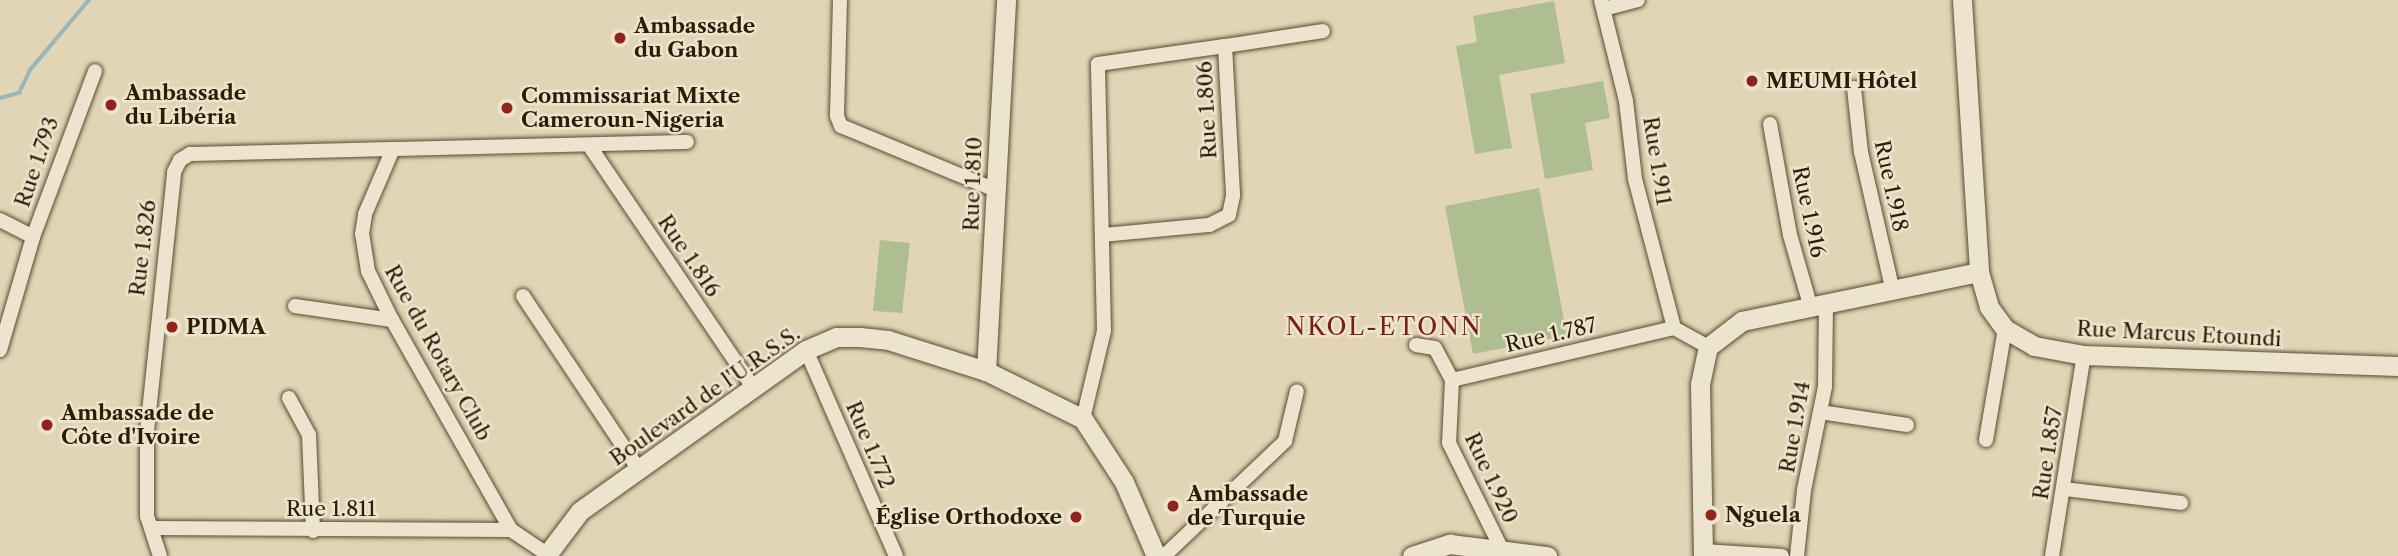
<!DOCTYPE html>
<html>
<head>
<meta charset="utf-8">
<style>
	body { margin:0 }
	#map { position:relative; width:2398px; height:556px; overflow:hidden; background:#e1d5b5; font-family:"Libre Caslon Text",serif }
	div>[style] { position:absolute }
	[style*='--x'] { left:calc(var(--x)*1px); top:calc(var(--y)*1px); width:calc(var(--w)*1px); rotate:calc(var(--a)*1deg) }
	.green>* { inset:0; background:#afbe90 }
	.stream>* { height:3.5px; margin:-1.75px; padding:0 1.75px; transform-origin:1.75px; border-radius:1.75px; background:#99b6b9 }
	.roads { filter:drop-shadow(0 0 2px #5b4b30) drop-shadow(0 0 2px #5b4b30) }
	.street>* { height:14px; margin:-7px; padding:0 7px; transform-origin:7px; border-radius:7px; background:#ece4cf }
	.secondary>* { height:19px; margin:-9.5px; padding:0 9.5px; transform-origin:9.5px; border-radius:9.5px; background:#ece4cf }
	.dots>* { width:19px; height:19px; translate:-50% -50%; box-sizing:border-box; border:4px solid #ece4cf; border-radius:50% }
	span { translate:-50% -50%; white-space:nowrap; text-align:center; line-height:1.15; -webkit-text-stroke:5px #ece4cf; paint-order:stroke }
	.poi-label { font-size:21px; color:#2e1d04; font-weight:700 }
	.left { translate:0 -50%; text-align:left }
	.right { translate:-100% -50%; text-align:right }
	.street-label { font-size:21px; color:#2e1d04 }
	.quarter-label { font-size:24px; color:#7a1f14; letter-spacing:2px }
</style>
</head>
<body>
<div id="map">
	<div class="green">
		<div style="clip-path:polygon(1554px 1px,1565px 63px,1499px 75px,1512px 148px,1475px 154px,1456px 46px,1477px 42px,1473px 16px)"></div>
		<div style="clip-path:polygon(1603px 81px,1610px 118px,1585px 123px,1593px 170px,1545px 179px,1530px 94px)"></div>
		<div style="clip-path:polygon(1539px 188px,1567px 336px,1473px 354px,1445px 206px)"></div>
		<div style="clip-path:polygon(880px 240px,910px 243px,902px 313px,873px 311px)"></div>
	</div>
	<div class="stream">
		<div style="--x:0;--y:98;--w:20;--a:-15"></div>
		<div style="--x:19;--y:93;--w:25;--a:-64"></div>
		<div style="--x:30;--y:70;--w:92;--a:-49.9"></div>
	</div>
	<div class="roads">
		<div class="street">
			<div style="--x:840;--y:0;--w:116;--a:91.5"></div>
			<div style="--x:837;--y:116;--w:11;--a:68"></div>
			<div style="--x:841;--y:126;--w:165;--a:22.5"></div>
			<div style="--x:1601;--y:0;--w:104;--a:76.1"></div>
			<div style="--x:1626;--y:101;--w:79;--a:83.4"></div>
			<div style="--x:1635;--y:179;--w:154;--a:75.3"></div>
			<div style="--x:1604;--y:9;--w:35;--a:-15"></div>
			<div style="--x:1225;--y:46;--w:99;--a:-8.7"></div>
			<div style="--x:1854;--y:88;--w:64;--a:83.8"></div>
			<div style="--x:1861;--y:152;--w:144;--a:77.1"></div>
			<div style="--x:1770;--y:124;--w:113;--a:79.8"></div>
			<div style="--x:1790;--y:235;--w:76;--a:74"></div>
			<div style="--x:591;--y:148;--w:289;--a:55.9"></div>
			<div style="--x:0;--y:220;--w:37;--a:27"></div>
			<div style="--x:523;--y:296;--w:209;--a:56.3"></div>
			<div style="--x:295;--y:306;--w:98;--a:8.2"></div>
			<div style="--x:1674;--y:328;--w:39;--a:29"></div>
			<div style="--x:1416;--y:345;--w:19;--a:9"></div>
			<div style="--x:1435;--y:348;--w:36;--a:62"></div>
			<div style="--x:1452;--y:380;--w:228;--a:-13.2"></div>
			<div style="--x:0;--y:350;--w:118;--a:-73.7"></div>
			<div style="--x:33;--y:237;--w:177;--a:-69.5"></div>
			<div style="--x:806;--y:350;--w:225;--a:66.4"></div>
			<div style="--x:1452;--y:380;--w:63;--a:92.7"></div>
			<div style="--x:1449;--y:443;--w:119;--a:63.6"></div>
			<div style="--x:289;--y:398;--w:42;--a:61.6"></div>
			<div style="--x:309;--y:435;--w:96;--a:87.6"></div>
			<div style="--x:1820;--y:412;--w:88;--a:8.5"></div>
			<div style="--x:1083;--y:419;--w:90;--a:-76.6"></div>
			<div style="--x:1104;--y:331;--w:267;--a:-91.3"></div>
			<div style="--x:1098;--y:64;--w:128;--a:-8.1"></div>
			<div style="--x:1225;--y:46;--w:150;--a:86.9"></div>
			<div style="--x:1233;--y:196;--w:19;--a:102"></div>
			<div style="--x:1229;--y:215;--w:22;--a:153"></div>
			<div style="--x:1209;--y:225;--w:106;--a:174.6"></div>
			<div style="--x:1986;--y:440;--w:113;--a:-80.3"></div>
			<div style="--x:2064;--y:489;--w:118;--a:6.8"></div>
			<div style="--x:151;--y:528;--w:360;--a:0.3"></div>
			<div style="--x:1703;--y:551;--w:79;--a:3.6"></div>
			<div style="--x:547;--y:554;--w:43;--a:-146.3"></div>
			<div style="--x:511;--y:530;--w:241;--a:-119.5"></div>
			<div style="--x:392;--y:320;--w:55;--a:-116.1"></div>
			<div style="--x:368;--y:271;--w:37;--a:-99"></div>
			<div style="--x:362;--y:234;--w:20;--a:-81"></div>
			<div style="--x:365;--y:214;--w:71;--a:-66.7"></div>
			<div style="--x:393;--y:149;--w:294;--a:-1.4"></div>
			<div style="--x:160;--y:556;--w:42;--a:-108"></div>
			<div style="--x:147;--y:516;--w:85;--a:-90"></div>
			<div style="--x:147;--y:431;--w:260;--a:-84"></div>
			<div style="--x:174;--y:172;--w:13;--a:-63"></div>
			<div style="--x:180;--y:160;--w:12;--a:-31"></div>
			<div style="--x:190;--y:154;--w:203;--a:-1.4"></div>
			<div style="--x:1164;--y:556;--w:167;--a:-43.5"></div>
			<div style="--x:1285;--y:441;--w:51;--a:-76.5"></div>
			<div style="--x:1797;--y:556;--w:66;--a:-83.9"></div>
			<div style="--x:1804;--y:490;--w:105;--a:-78.5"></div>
			<div style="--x:1825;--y:387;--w:82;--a:-89.3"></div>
			<div style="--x:2052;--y:556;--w:204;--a:-81"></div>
		</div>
		<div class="secondary">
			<div style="--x:1962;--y:0;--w:273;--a:86.4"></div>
			<div style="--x:1979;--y:272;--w:36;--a:74"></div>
			<div style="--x:1989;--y:307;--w:27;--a:54"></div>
			<div style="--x:2005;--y:329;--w:34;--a:30"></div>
			<div style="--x:2034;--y:346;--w:51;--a:10.2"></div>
			<div style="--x:2084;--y:355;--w:314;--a:2"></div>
			<div style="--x:986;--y:371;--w:372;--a:-86.9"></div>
			<div style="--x:546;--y:556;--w:56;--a:-52.9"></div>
			<div style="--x:580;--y:511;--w:277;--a:-35.5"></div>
			<div style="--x:806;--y:350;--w:33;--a:-23"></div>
			<div style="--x:836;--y:337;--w:24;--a:0"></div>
			<div style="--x:860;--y:337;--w:28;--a:6"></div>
			<div style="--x:888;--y:340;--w:103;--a:17.6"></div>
			<div style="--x:986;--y:371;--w:108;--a:26.3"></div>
			<div style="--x:1083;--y:419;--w:75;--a:56.9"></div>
			<div style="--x:1124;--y:482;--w:81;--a:66.6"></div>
			<div style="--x:1412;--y:556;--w:40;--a:-18"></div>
			<div style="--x:1450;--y:544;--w:98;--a:7.1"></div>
			<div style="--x:1703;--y:556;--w:172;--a:-91"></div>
			<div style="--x:1700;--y:384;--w:38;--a:-78"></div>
			<div style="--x:1708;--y:347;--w:43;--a:-37.4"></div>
			<div style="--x:1742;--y:321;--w:242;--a:-11.7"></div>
		</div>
	</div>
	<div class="dots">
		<div style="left:620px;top:38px;background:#8f2418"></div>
		<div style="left:1752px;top:81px;background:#8f2418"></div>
		<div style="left:111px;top:105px;background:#8f2418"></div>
		<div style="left:507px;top:108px;background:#8f2418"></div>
		<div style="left:172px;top:327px;background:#8f2418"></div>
		<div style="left:47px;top:425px;background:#8f2418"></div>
		<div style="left:1173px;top:506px;background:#8f2418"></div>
		<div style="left:1711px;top:515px;background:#8f2418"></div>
		<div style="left:1076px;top:517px;background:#8f2418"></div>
	</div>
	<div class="poi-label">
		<span class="left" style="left:634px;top:38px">Ambassade<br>du Gabon</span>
		<span class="left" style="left:1766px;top:81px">MEUMI Hôtel</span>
		<span class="left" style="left:125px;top:105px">Ambassade<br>du Libéria</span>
		<span class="left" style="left:521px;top:108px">Commissariat Mixte<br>Cameroun-Nigeria</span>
		<span class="left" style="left:186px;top:327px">PIDMA</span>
		<span class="left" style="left:61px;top:425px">Ambassade de<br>Côte d'Ivoire</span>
		<span class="left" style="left:1187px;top:506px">Ambassade<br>de Turquie</span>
		<span class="left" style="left:1725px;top:515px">Nguela</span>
		<span class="right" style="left:1062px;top:517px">Église Orthodoxe</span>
	</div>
	<div class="street-label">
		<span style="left:1207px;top:110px;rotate:-93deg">Rue 1.806</span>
		<span style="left:1657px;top:161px;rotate:81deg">Rue 1.911</span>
		<span style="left:37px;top:162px;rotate:-71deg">Rue 1.793</span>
		<span style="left:973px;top:184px;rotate:-88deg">Rue 1.810</span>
		<span style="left:1891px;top:186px;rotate:78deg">Rue 1.918</span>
		<span style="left:1809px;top:212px;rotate:78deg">Rue 1.916</span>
		<span style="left:143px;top:248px;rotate:-83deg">Rue 1.826</span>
		<span style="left:689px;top:256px;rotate:56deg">Rue 1.816</span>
		<span style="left:2179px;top:334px;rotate:3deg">Rue Marcus Etoundi</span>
		<span style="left:1551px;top:335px;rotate:-13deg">Rue 1.787</span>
		<span style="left:438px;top:353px;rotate:61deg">Rue du Rotary Club</span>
		<span style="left:705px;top:396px;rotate:-35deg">Boulevard de l'U.R.S.S.</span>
		<span style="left:1795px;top:427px;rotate:-80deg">Rue 1.914</span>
		<span style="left:870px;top:445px;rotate:67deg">Rue 1.772</span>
		<span style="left:2048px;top:453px;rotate:-81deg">Rue 1.857</span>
		<span style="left:1491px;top:478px;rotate:65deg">Rue 1.920</span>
		<span style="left:331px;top:509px">Rue 1.811</span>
	</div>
	<div class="quarter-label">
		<span style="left:1384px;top:327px">NKOL-ETONN</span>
	</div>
</div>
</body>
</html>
